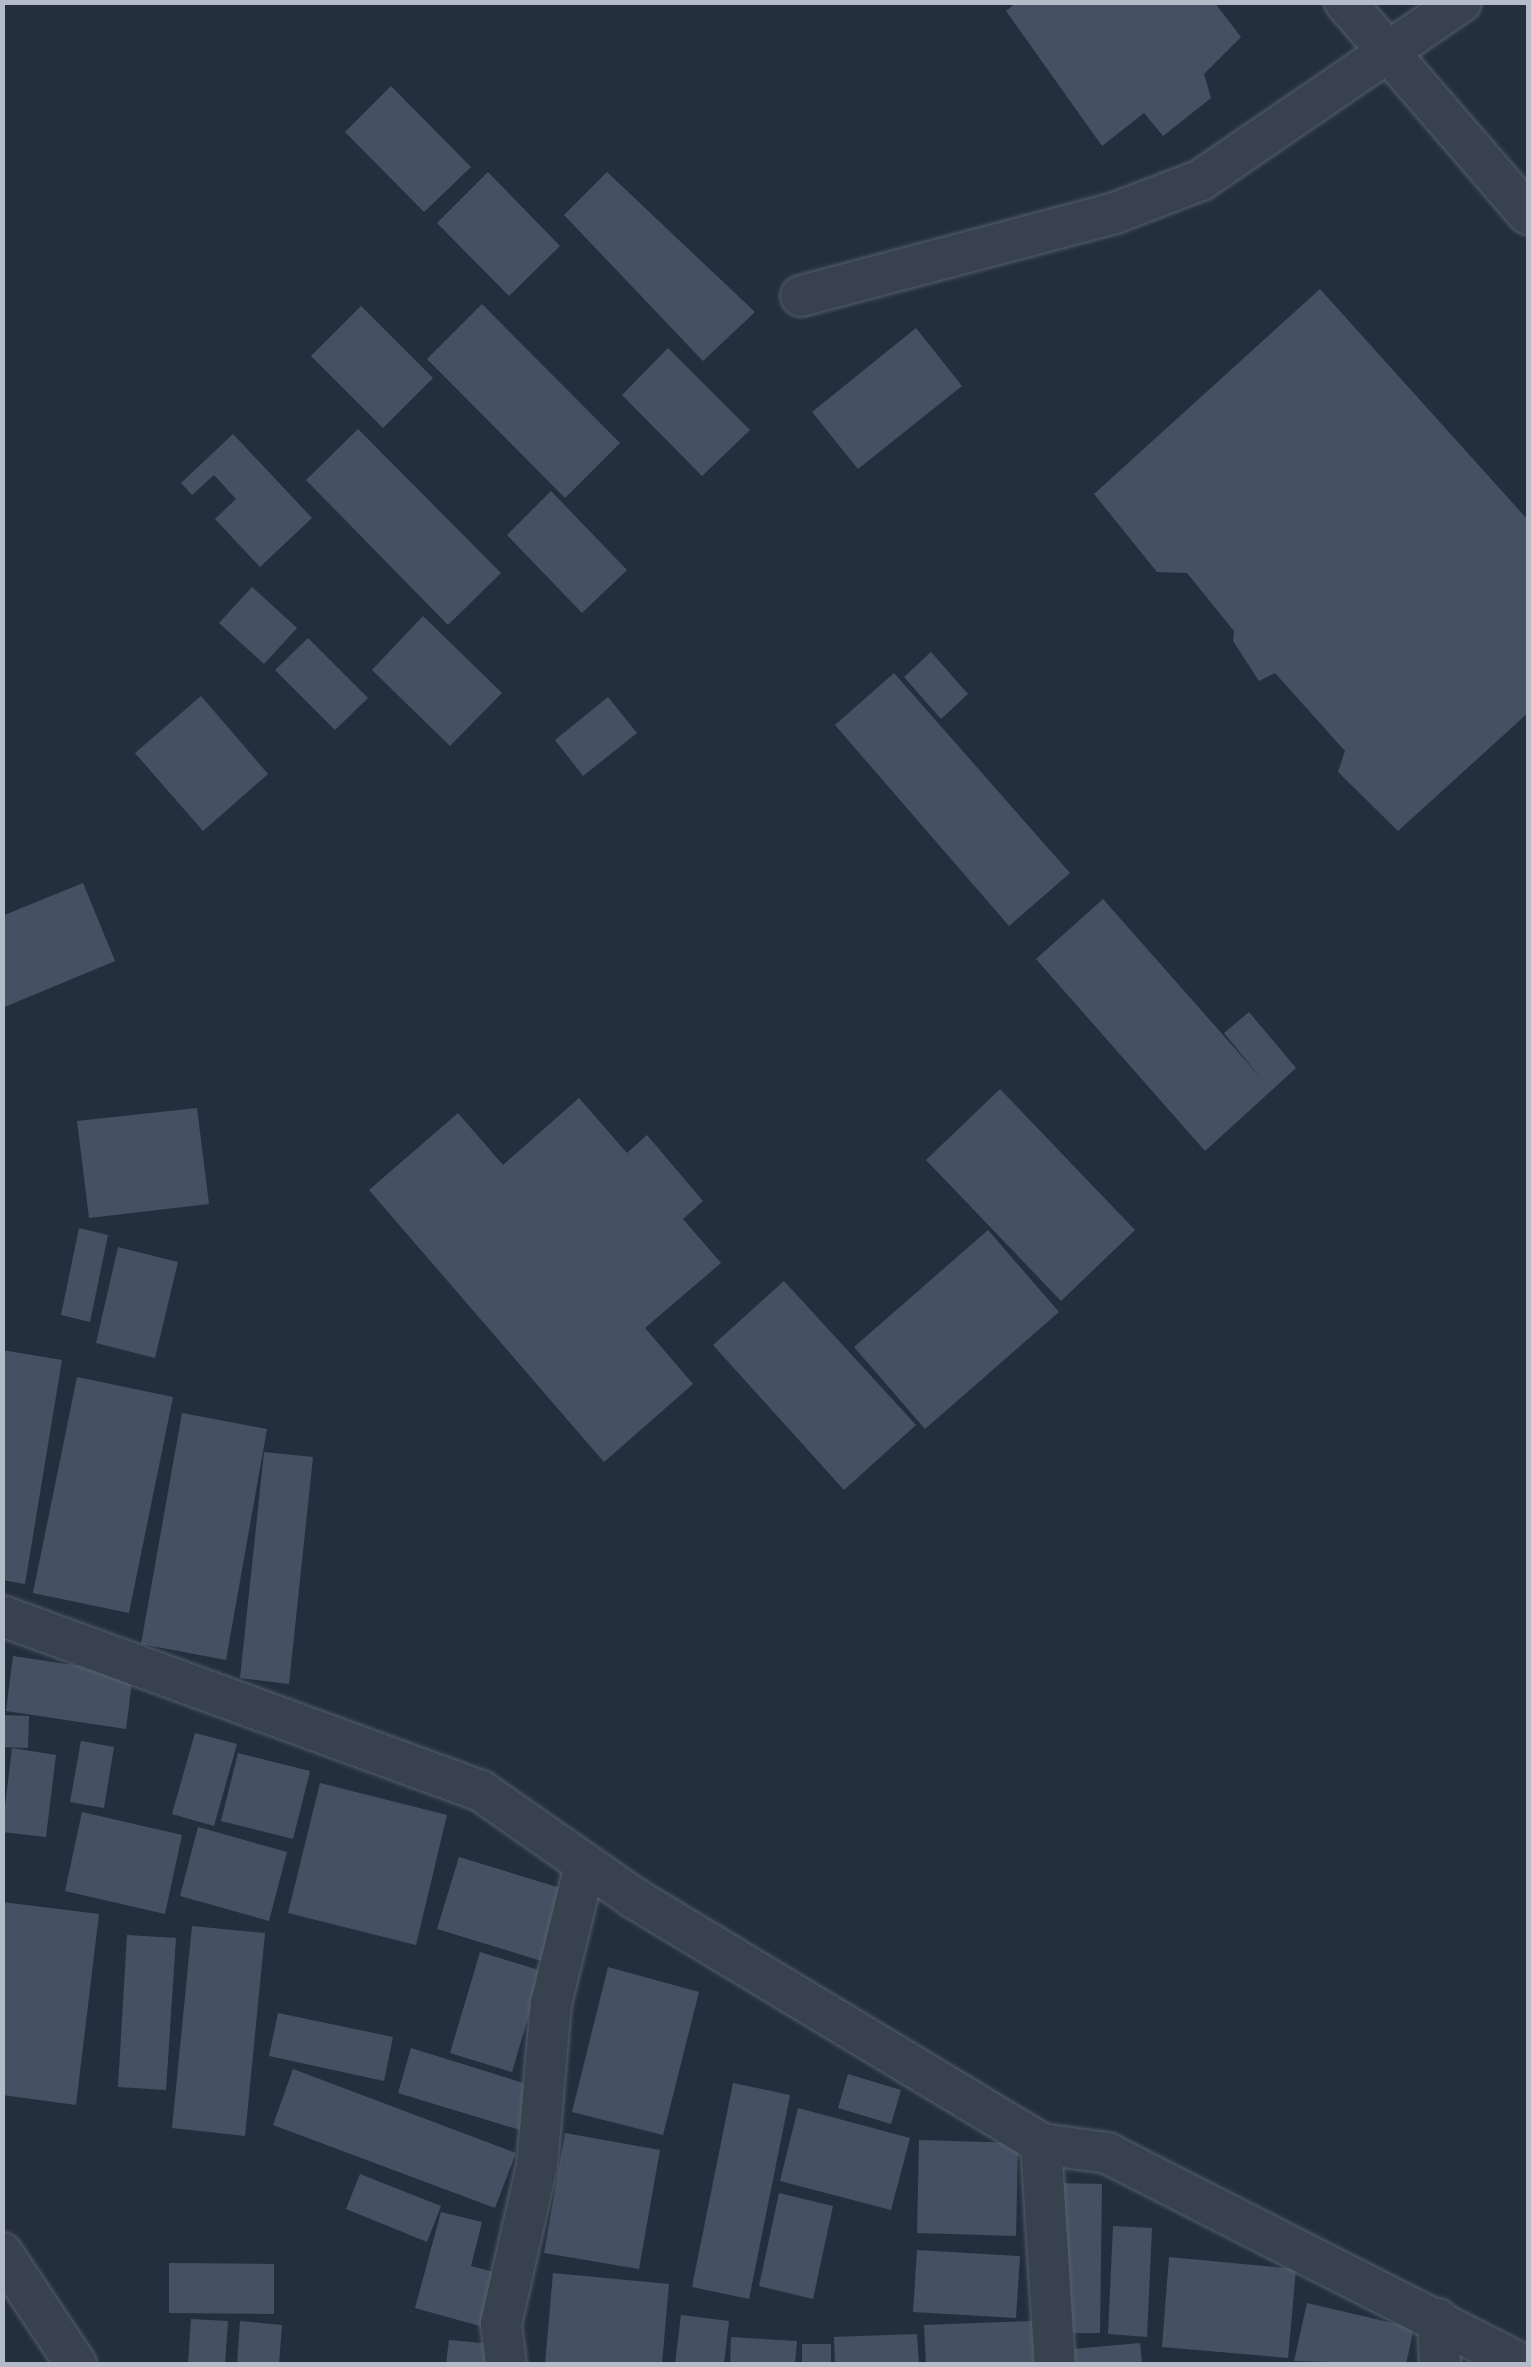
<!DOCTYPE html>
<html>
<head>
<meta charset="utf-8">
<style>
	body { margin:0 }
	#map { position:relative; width:1531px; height:2367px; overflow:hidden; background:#242f3e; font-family:Raleway,sans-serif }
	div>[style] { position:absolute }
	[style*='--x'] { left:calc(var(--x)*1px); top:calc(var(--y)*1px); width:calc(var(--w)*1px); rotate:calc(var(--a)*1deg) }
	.building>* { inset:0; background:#455162 }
	.roads { filter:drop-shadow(0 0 2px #565f6c) drop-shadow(0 0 2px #565f6c) }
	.street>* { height:40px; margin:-20px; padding:0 20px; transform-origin:20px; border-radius:20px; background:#38414e }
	span { translate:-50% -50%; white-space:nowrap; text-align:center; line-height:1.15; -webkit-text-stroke:8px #1d2633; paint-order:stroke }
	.frame { position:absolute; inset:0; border:5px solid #b4bcc9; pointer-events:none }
</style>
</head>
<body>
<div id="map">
	<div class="building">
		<div style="clip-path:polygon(1017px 2px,1214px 2px,1241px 37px,1204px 74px,1211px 98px,1163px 136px,1144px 113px,1102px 146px,1006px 11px)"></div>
		<div style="clip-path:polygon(391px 86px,471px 167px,424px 212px,345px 132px)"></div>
		<div style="clip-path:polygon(488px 172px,560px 246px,509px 296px,437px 223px)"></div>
		<div style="clip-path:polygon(607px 172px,755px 312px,703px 361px,564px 215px)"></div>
		<div style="clip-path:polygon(1320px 289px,1528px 520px,1528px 713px,1398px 831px,1338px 772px,1345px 751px,1275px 673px,1259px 681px,1233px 641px,1234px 631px,1187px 573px,1157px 572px,1094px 494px)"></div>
		<div style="clip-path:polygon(482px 304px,620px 443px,565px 498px,427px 359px)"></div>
		<div style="clip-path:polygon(361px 306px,433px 378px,383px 428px,311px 356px)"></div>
		<div style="clip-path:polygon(916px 328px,962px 386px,858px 469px,812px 412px)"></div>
		<div style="clip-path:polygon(668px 348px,750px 430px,702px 476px,622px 395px)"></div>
		<div style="clip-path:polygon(358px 429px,501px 573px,448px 625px,306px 480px)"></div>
		<div style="clip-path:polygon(233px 434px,312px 518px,260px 567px,215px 519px,236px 499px,214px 475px,192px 495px,181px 483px)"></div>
		<div style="clip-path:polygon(551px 491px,627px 570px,582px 613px,507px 535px)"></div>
		<div style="clip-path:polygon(252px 587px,297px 628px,264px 664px,219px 623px)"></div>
		<div style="clip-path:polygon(423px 616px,502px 693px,450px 746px,372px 670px)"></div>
		<div style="clip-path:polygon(308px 638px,368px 698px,335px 730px,275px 670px)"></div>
		<div style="clip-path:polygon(931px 652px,968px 694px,941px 719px,904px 677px)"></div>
		<div style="clip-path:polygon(894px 673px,1070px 873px,1009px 926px,835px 725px)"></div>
		<div style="clip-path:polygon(201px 696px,268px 774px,203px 831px,135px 753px)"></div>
		<div style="clip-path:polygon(608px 697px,637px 733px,583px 776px,555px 740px)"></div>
		<div style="clip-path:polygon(83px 883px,115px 961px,2px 1008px,2px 916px)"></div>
		<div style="clip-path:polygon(1103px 899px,1261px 1078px,1224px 1033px,1249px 1012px,1296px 1068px,1205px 1151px,1036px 959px)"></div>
		<div style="clip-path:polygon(1000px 1089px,1135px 1230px,1061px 1301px,926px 1160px)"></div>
		<div style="clip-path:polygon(579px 1098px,627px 1153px,647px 1135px,703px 1201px,683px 1219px,721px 1263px,645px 1328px,693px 1384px,604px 1462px,369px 1190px,458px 1113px,503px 1165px)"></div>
		<div style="clip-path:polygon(197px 1108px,209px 1204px,89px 1218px,77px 1121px)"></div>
		<div style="clip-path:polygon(79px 1228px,108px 1235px,90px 1322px,61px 1315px)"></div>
		<div style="clip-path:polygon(988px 1230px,1059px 1312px,925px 1429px,854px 1347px)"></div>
		<div style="clip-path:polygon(118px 1247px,178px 1262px,155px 1358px,96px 1343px)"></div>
		<div style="clip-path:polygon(784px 1281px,916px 1425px,844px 1490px,713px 1345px)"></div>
		<div style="clip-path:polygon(2px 1350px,62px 1360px,25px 1584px,2px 1580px)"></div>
		<div style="clip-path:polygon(77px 1377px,173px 1397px,129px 1613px,33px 1593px)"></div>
		<div style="clip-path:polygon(182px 1413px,267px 1429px,226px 1660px,141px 1644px)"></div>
		<div style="clip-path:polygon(264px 1452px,313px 1457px,289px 1684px,240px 1678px)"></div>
		<div style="clip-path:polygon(13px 1656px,133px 1674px,126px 1729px,6px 1711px)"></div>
		<div style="clip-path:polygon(2px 1715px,29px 1716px,28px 1748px,2px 1747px)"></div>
		<div style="clip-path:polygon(195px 1733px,237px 1744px,214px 1826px,172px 1814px)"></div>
		<div style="clip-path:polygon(81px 1741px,114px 1747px,104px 1808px,70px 1802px)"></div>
		<div style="clip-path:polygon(12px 1748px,56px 1755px,46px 1837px,2px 1832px)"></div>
		<div style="clip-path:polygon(238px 1753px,310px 1771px,293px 1839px,221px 1821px)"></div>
		<div style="clip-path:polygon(320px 1783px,447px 1815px,416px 1945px,288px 1913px)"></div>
		<div style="clip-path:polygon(82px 1812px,182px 1835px,165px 1914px,65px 1891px)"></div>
		<div style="clip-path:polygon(198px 1827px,287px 1852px,269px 1921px,180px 1896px)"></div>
		<div style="clip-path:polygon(459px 1857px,567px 1890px,545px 1962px,437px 1929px)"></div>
		<div style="clip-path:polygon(2px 1902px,99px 1914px,76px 2105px,2px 2095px)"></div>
		<div style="clip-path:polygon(192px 1926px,265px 1933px,245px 2136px,172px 2128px)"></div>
		<div style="clip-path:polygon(127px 1935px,176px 1938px,166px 2090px,118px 2087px)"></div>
		<div style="clip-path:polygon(480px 1952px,542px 1971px,512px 2072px,450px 2053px)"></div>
		<div style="clip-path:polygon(608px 1967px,699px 1992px,663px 2135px,572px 2112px)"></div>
		<div style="clip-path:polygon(278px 2013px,393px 2037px,384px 2081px,269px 2056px)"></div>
		<div style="clip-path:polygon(411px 2048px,533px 2086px,520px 2130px,398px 2093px)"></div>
		<div style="clip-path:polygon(293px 2069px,516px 2153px,495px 2208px,273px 2125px)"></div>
		<div style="clip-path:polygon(848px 2074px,901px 2090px,891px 2124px,838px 2108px)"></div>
		<div style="clip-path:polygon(733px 2083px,790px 2095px,749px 2299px,692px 2287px)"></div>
		<div style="clip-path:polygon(798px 2108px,910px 2138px,891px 2210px,780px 2181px)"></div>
		<div style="clip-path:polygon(565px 2133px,660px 2150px,639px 2269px,544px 2253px)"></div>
		<div style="clip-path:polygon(919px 2140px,1018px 2143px,1016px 2236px,917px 2233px)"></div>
		<div style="clip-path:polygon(360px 2174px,441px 2206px,427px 2242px,346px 2209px)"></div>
		<div style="clip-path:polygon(1057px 2183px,1102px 2184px,1100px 2333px,1054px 2333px)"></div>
		<div style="clip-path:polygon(779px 2193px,833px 2206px,813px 2299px,759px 2286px)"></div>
		<div style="clip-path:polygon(441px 2212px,482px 2222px,471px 2266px,501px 2274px,487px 2328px,415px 2308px)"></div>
		<div style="clip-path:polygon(1113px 2226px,1152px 2228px,1147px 2337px,1108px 2334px)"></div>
		<div style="clip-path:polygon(917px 2250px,1020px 2256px,1016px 2318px,913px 2312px)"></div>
		<div style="clip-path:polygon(1169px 2257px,1296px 2269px,1288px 2358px,1162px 2347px)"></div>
		<div style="clip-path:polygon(169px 2263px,274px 2264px,274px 2314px,169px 2313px)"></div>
		<div style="clip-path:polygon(553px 2273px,669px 2284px,662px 2364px,545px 2364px)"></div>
		<div style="clip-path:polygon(1307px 2303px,1414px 2328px,1406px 2364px,1294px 2361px)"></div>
		<div style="clip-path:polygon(681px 2315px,729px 2321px,724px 2364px,675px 2364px)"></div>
		<div style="clip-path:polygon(191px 2319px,228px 2321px,225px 2364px,188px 2364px)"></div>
		<div style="clip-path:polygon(240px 2321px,282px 2325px,279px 2364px,237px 2364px)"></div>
		<div style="clip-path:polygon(1032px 2321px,1034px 2364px,926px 2364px,924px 2325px)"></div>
		<div style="clip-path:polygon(917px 2334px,919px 2364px,835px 2364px,834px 2337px)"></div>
		<div style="clip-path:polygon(731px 2337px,797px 2341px,795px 2364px,730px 2364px)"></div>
		<div style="clip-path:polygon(449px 2340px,493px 2344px,491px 2364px,446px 2364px)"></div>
		<div style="clip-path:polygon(1140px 2343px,1142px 2364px,1064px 2364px,1062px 2350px)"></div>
		<div style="clip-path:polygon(802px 2344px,831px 2344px,831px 2364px,802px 2364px)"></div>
	</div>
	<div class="roads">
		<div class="street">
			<div style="--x:1345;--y:2;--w:280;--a:49.2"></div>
			<div style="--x:801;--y:296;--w:325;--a:-14.8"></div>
			<div style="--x:1115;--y:213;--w:92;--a:-21"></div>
			<div style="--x:1201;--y:180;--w:315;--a:-34.4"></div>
			<div style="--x:2;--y:1616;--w:510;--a:20.07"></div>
			<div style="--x:481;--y:1791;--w:187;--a:35"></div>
			<div style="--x:634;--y:1898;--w:476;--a:31.1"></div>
			<div style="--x:1041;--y:2144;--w:67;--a:7.8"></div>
			<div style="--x:1107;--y:2153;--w:466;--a:27"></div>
			<div style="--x:1041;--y:2144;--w:220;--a:86.4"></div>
			<div style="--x:2;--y:2253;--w:133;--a:56.3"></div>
			<div style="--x:1438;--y:2319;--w:45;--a:87.5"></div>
			<div style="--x:506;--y:2364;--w:40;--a:-97.1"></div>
			<div style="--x:501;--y:2324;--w:162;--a:-77.2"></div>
			<div style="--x:537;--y:2166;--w:163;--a:-85.1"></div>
			<div style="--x:551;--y:2004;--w:144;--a:-76.3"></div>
		</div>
	</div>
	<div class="frame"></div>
</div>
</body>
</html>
